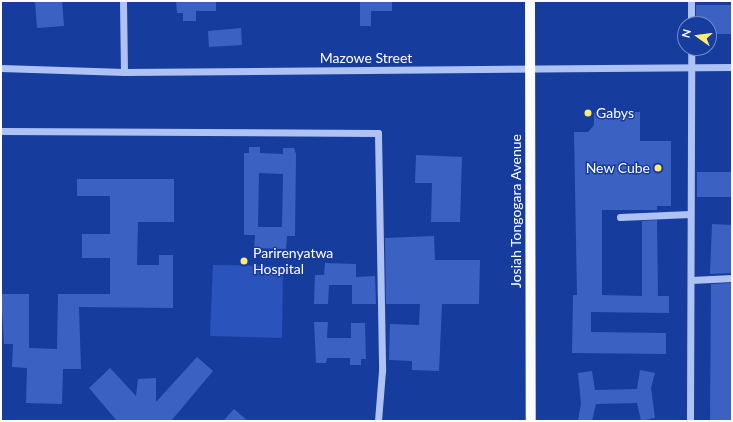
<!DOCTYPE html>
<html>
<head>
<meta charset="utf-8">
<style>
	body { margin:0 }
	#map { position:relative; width:733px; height:422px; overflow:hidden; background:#163c9e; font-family:Lato,sans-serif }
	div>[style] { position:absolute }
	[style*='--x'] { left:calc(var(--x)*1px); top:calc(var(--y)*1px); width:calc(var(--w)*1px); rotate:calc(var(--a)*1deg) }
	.green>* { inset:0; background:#2a54bc }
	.building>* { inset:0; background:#3b62c3 }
	.minor>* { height:7px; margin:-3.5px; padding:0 3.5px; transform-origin:3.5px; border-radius:3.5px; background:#aec2f3 }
	.major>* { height:10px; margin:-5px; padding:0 5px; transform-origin:5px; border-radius:5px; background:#fafbff }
	.dots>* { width:11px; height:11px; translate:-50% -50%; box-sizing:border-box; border:2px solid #163c9e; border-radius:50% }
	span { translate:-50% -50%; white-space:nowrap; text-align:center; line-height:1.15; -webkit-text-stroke:3px #163c9e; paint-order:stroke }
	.street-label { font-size:14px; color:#fff }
	.poi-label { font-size:14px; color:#fff }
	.left { translate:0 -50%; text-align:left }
	.right { translate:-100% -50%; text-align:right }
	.frame { position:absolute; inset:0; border:2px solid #fff; pointer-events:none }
	.north { position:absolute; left:677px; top:16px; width:40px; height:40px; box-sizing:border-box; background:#163c9e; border:1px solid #738ac5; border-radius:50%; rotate:284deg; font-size:11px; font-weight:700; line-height:16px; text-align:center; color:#fff }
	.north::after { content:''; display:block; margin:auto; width:14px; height:18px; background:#ffec70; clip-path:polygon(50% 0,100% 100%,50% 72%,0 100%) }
</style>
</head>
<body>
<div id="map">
	<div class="green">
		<div style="clip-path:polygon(213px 265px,283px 266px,282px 338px,210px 336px)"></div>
	</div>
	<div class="building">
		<div style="clip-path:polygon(35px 1px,62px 1px,64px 26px,37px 28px)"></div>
		<div style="clip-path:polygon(176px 1px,216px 1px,216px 11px,196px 11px,196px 21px,183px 21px,183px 13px,177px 13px)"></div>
		<div style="clip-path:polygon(360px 1px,392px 1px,392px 11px,371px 11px,371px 26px,360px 26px)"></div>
		<div style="clip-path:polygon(696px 5px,732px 5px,732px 34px,709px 34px,709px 24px,696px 24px)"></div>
		<div style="clip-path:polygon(241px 28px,242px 45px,209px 47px,208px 31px)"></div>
		<div style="clip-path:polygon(640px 112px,640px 141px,671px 141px,671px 206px,657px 206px,657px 210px,602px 210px,602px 295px,642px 296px,642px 221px,657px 220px,658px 296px,669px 296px,669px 313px,591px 312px,591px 332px,666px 333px,666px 354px,572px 353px,573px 295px,577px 295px,574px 132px,588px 132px,594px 125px,594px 113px)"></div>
		<div style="clip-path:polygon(evenodd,249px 147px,260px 147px,260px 153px,283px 154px,283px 148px,294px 148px,296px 154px,295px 236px,287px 236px,286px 249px,254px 248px,255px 235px,244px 235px,244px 153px,249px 153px,249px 147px,259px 173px,283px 174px,282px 227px,258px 227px,259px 173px)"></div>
		<div style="clip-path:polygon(416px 155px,462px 157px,460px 222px,431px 222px,432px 183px,415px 183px)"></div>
		<div style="clip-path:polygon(697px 172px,732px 172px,732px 197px,697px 197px)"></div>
		<div style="clip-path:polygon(77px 179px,174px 179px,174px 222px,138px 222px,137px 265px,159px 265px,159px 255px,173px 255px,173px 308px,79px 307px,81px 369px,63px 369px,62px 404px,26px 403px,27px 368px,12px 367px,13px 344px,4px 344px,1px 294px,29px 294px,29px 348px,57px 349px,58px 294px,110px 294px,110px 258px,82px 258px,82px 234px,110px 234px,110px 196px,77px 196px)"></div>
		<div style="clip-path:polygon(712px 224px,732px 225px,732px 273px,710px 274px)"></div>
		<div style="clip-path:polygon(434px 236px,435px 260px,480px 260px,479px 304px,442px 304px,439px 371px,412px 370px,412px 361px,389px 360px,390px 324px,419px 325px,420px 304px,386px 304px,385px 238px)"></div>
		<div style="clip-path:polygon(325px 263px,356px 264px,356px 277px,375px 276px,376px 304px,352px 304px,352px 285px,329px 285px,328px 304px,314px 304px,315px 275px,324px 275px)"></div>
		<div style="clip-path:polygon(732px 283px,732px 421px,710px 421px,711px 284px)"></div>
		<div style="clip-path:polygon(314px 322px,328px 322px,327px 338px,351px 338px,351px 323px,365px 323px,366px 359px,361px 359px,361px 365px,350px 365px,350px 358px,327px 358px,326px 363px,316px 363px)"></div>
		<div style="clip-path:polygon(197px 357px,213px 371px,171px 421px,117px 421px,89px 388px,110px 368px,136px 396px,138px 379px,156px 378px,156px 402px)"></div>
		<div style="clip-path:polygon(640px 370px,655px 373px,651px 388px,655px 418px,641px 421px,637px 403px,596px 404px,592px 421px,578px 420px,581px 404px,578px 373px,592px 371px,595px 390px,637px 389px)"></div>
		<div style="clip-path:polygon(234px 409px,248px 421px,223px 421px)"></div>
	</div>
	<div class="minor">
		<div style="--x:123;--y:1;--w:71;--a:89.2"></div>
		<div style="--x:691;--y:24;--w:23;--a:-90"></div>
		<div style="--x:1;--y:68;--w:123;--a:1.9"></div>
		<div style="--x:124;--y:72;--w:608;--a:-0.47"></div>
		<div style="--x:1;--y:131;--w:377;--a:0.3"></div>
		<div style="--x:378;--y:133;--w:238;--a:89"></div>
		<div style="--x:382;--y:371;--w:50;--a:94.6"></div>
		<div style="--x:620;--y:217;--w:70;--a:-2.5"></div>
		<div style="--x:691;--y:280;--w:41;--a:-2.8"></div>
		<div style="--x:690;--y:421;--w:373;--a:-89.8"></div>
	</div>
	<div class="major">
		<div style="--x:530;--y:1;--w:420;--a:89.9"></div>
	</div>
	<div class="dots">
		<div style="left:588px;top:113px;background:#ffec70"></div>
		<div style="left:658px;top:168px;background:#ffec70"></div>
		<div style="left:244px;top:261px;background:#ffec70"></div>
	</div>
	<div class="street-label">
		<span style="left:366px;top:58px">Mazowe Street</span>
		<span style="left:516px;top:211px;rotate:-90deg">Josiah Tongogara Avenue</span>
	</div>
	<div class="poi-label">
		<span class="left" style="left:596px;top:113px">Gabys</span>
		<span class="right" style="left:650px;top:168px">New Cube</span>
		<span class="left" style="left:253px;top:261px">Parirenyatwa<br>Hospital</span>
	</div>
	<div class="frame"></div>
	<div class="north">N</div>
</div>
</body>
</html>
